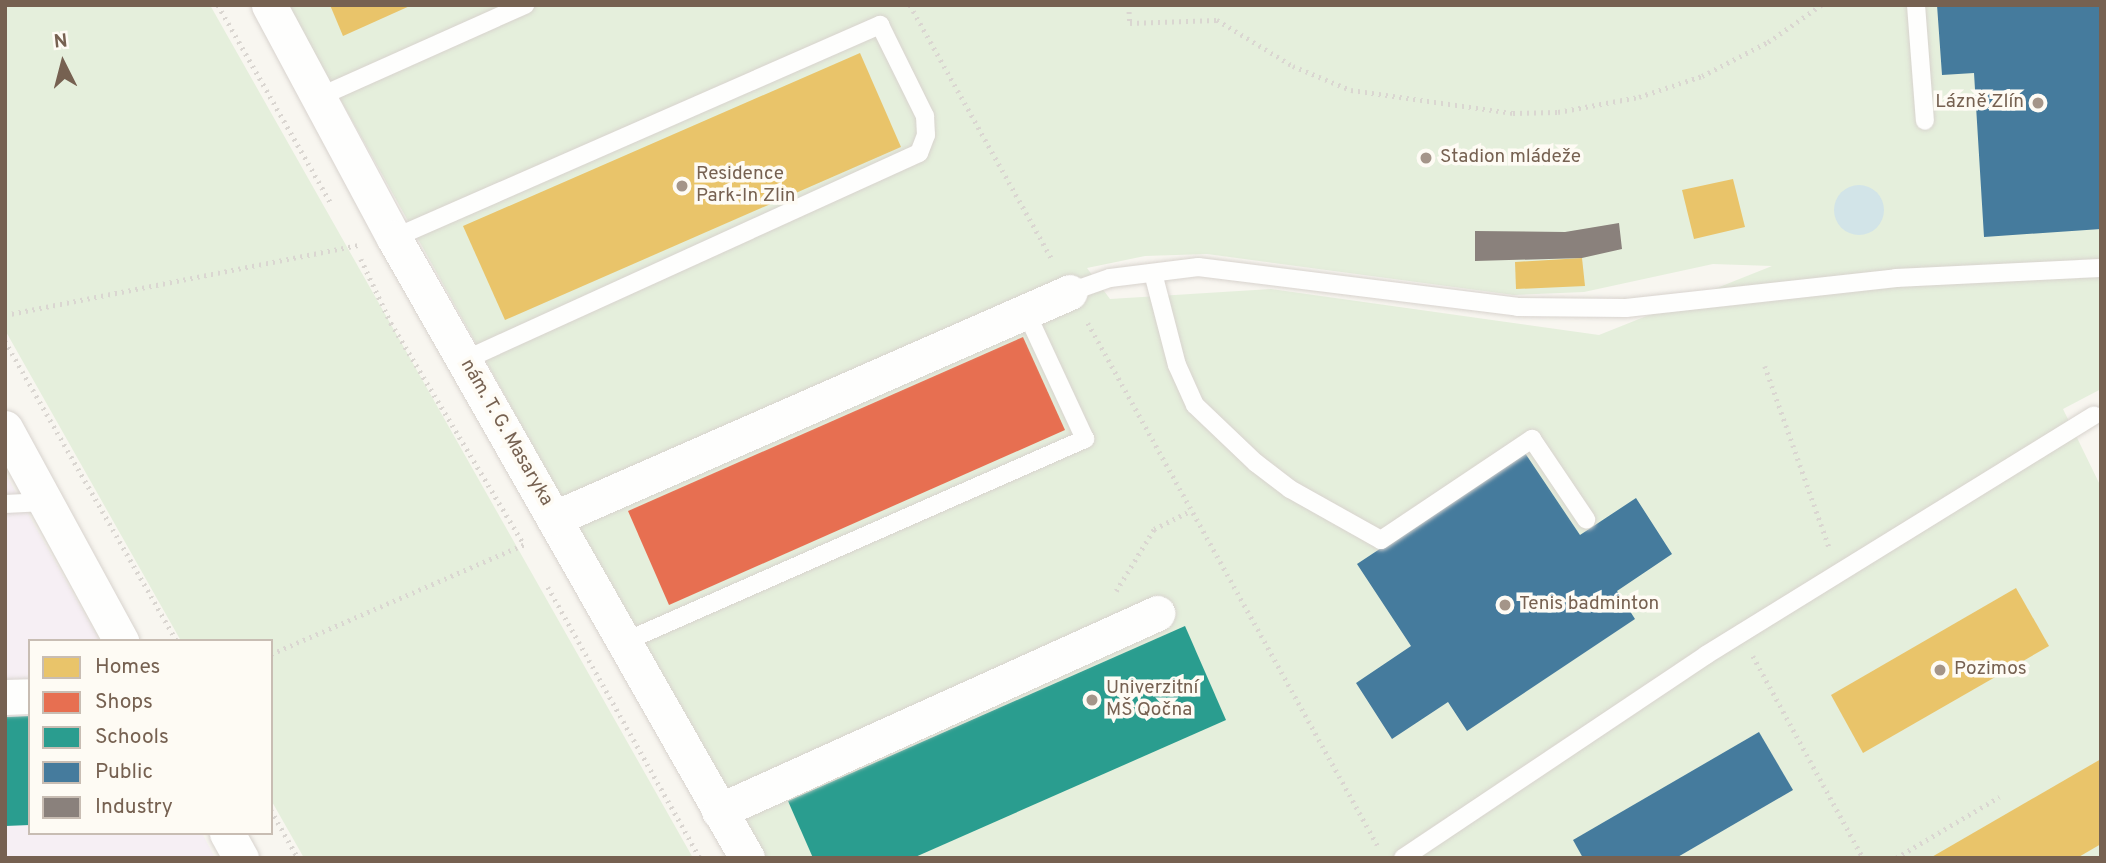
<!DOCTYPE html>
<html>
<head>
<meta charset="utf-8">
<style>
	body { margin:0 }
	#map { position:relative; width:2106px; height:863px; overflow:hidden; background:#f8f6f0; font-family:Overpass,sans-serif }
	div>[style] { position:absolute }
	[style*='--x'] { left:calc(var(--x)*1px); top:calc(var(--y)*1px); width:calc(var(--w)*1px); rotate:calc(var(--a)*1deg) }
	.education>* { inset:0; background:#f6eff4 }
	.green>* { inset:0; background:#e5efdc }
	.water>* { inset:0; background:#d2e4e8 }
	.round { border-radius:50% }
	.homes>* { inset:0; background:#e9c46a }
	.shops>* { inset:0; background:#e76f51 }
	.schools>* { inset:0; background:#2a9d8f }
	.public>* { inset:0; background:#457b9d }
	.industry>* { inset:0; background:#8a817c }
	.path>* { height:4.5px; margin-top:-2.25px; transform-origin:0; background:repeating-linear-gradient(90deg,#dad6d1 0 2px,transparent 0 7px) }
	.roads { filter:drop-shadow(0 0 2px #d8d3ce) drop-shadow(0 0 2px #d8d3ce) }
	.lane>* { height:18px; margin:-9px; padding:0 9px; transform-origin:9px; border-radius:9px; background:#fefefd }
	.street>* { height:35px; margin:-17.5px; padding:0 17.5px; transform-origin:17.5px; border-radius:17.5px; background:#fefefd }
	.dots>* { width:19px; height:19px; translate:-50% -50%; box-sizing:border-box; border:4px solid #fefbf4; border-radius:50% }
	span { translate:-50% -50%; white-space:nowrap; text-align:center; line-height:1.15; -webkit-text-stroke:7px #fefbf4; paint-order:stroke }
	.poi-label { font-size:19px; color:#766151 }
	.right { translate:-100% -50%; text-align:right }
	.left { translate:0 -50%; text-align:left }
	.street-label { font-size:19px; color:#766151 }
	.frame { position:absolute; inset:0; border:7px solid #766151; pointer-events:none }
	.legend { position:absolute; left:28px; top:639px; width:245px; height:196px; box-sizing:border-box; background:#fefbf4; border:2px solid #c8bdb3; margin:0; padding:9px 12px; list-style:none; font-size:21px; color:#766151 }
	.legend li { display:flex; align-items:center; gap:14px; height:35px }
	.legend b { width:35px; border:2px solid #c8bdb3 }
	.north { position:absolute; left:28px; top:28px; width:70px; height:70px; -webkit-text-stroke:5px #fefbf4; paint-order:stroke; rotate:354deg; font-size:19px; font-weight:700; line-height:28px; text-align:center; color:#766151 }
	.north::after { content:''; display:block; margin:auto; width:24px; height:32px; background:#766151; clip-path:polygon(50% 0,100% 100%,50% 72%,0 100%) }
</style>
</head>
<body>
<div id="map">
	<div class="education">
		<div style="clip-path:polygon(5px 473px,100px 641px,30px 641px,30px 833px,202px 833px,215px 858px,5px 858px)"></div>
	</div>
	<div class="green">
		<div style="clip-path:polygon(5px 5px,210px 5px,693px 858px,304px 858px,271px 800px,271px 641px,181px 641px,5px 330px)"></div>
		<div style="clip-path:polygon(evenodd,288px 5px,2101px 5px,2101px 389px,2063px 409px,2101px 487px,2101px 858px,762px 858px,288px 5px,1207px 254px,1514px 295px,1584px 292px,1713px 264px,1772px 266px,1599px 335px,1271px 289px,1110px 299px,1087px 268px,1145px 256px,1207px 254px)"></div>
	</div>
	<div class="water">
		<div class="round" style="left:1834px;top:185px;width:50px;height:50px"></div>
	</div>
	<div class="homes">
		<div style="clip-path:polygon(330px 5px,412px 5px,343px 36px)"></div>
		<div style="clip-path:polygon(860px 53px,901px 147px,505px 320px,463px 226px)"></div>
		<div style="clip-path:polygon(1733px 179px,1745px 227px,1694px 239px,1682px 190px)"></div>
		<div style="clip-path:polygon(1582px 258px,1585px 286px,1516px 289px,1515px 262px)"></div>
		<div style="clip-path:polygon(2016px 588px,2049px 646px,1863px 753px,1831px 695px)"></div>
		<div style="clip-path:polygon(2101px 759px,2101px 844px,2077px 858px,1930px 858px)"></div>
	</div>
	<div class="shops">
		<div style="clip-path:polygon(1023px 337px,1065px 430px,669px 605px,628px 511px)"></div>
	</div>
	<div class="schools">
		<div style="clip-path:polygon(1185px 626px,1226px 720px,913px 858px,813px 858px,788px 801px)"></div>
		<div style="clip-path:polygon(30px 716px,30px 825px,5px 826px,5px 717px)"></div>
	</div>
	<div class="public">
		<div style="clip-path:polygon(1937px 5px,2101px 5px,2101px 229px,1984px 237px,1974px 73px,1942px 75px)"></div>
		<div style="clip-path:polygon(1525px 453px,1580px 535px,1636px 498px,1672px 554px,1617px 591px,1635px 619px,1467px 731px,1448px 702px,1392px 739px,1356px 683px,1411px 646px,1357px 564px)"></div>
		<div style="clip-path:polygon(1759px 732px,1793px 790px,1676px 858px,1583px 858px,1573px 840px)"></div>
	</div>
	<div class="industry">
		<div style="clip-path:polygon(1619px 223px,1622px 249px,1582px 258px,1475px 261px,1475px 231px,1565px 232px)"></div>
	</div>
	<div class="path">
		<div style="--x:218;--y:5;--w:230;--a:60.3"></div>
		<div style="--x:910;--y:5;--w:293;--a:60.8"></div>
		<div style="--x:1129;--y:5;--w:18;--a:87"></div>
		<div style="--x:1130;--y:23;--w:87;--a:-2"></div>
		<div style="--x:1217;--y:20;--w:89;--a:31.2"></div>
		<div style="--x:1293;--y:66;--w:63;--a:22.5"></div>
		<div style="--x:1351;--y:90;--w:164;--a:8.1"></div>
		<div style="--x:1513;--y:113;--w:45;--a:-1.3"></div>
		<div style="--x:1558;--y:112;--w:82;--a:-10.5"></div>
		<div style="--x:1639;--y:97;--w:66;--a:-18.4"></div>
		<div style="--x:1702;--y:76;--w:74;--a:-27.3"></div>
		<div style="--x:1768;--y:42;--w:65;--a:-34.9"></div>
		<div style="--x:361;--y:259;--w:71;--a:64.9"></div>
		<div style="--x:391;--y:323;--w:257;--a:59"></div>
		<div style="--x:5;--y:315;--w:361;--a:-11.2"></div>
		<div style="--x:1088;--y:323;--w:600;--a:61"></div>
		<div style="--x:5;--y:341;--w:346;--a:60.2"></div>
		<div style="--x:1765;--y:366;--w:192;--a:70.5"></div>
		<div style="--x:548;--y:587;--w:311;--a:60.7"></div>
		<div style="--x:1116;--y:591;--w:73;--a:-58.5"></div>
		<div style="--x:1154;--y:529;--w:42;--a:-26.6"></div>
		<div style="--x:271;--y:654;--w:279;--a:-23.4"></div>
		<div style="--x:1753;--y:656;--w:230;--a:61.4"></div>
		<div style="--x:271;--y:810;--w:55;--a:60.6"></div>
		<div style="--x:1896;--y:858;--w:120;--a:-30.6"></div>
	</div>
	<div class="roads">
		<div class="lane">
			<div style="--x:1916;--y:5;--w:116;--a:85.6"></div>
			<div style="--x:319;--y:97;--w:226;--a:-24.1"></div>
			<div style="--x:394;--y:238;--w:531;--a:-23.67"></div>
			<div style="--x:880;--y:25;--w:102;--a:63.7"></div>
			<div style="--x:925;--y:116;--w:19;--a:87"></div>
			<div style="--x:926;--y:135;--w:19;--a:111"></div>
			<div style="--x:919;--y:153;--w:500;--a:155.5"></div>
			<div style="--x:1153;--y:273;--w:95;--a:75.4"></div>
			<div style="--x:1177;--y:365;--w:44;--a:65.8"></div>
			<div style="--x:1195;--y:405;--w:84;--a:43.6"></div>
			<div style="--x:1256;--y:463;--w:43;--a:37.4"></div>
			<div style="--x:1290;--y:489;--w:104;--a:29.3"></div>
			<div style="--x:1381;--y:540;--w:182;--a:-33.8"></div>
			<div style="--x:1532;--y:439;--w:97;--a:56"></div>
			<div style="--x:1070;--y:292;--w:42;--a:-19.3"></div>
			<div style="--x:1110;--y:278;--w:89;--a:-7.1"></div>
			<div style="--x:1198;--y:267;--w:321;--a:7.1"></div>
			<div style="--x:1517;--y:307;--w:109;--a:0.5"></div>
			<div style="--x:1626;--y:308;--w:272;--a:-6.3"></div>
			<div style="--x:1896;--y:278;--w:205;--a:-2.8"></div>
			<div style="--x:5;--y:504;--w:40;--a:-2.9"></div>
			<div style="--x:624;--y:642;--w:504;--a:-23.77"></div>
			<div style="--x:1085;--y:439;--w:142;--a:-114.9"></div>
			<div style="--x:1403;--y:858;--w:365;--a:-33.8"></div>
			<div style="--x:1706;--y:655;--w:456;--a:-31.7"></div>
		</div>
		<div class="street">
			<div style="--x:269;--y:5;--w:264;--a:61.8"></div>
			<div style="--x:394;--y:238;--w:713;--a:60.34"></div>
			<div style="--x:5;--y:428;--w:243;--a:61.4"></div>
			<div style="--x:555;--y:518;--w:562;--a:-23.69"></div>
			<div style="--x:5;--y:697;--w:25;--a:-2"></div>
			<div style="--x:719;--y:811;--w:481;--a:-24.3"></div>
			<div style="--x:227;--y:833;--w:29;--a:61"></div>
		</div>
	</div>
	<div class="dots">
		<div style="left:2038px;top:103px;background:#a49589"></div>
		<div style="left:1426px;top:158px;background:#a49589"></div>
		<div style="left:682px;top:186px;background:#a49589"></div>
		<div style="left:1505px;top:605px;background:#a49589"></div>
		<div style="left:1940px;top:670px;background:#a49589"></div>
		<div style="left:1092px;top:700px;background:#a49589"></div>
	</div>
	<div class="poi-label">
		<span class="right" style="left:2024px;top:103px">Lázně Zlín</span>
		<span class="left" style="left:1440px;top:158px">Stadion mládeže</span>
		<span class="left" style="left:696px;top:186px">Residence<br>Park-In Zlin</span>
		<span class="left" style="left:1519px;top:605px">Tenis badminton</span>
		<span class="left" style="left:1954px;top:670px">Pozimos</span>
		<span class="left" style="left:1106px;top:700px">Univerzitní<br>MŠ Qočna</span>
	</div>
	<div class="street-label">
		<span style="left:506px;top:433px;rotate:60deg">nám. T. G. Masaryka</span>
	</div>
	<div class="frame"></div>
	<ul class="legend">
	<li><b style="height:19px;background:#e9c46a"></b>Homes</li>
	<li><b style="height:19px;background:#e76f51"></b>Shops</li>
	<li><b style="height:19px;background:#2a9d8f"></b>Schools</li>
	<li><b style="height:19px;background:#457b9d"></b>Public</li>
	<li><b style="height:19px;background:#8a817c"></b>Industry</li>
	</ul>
	<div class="north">N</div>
</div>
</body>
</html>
